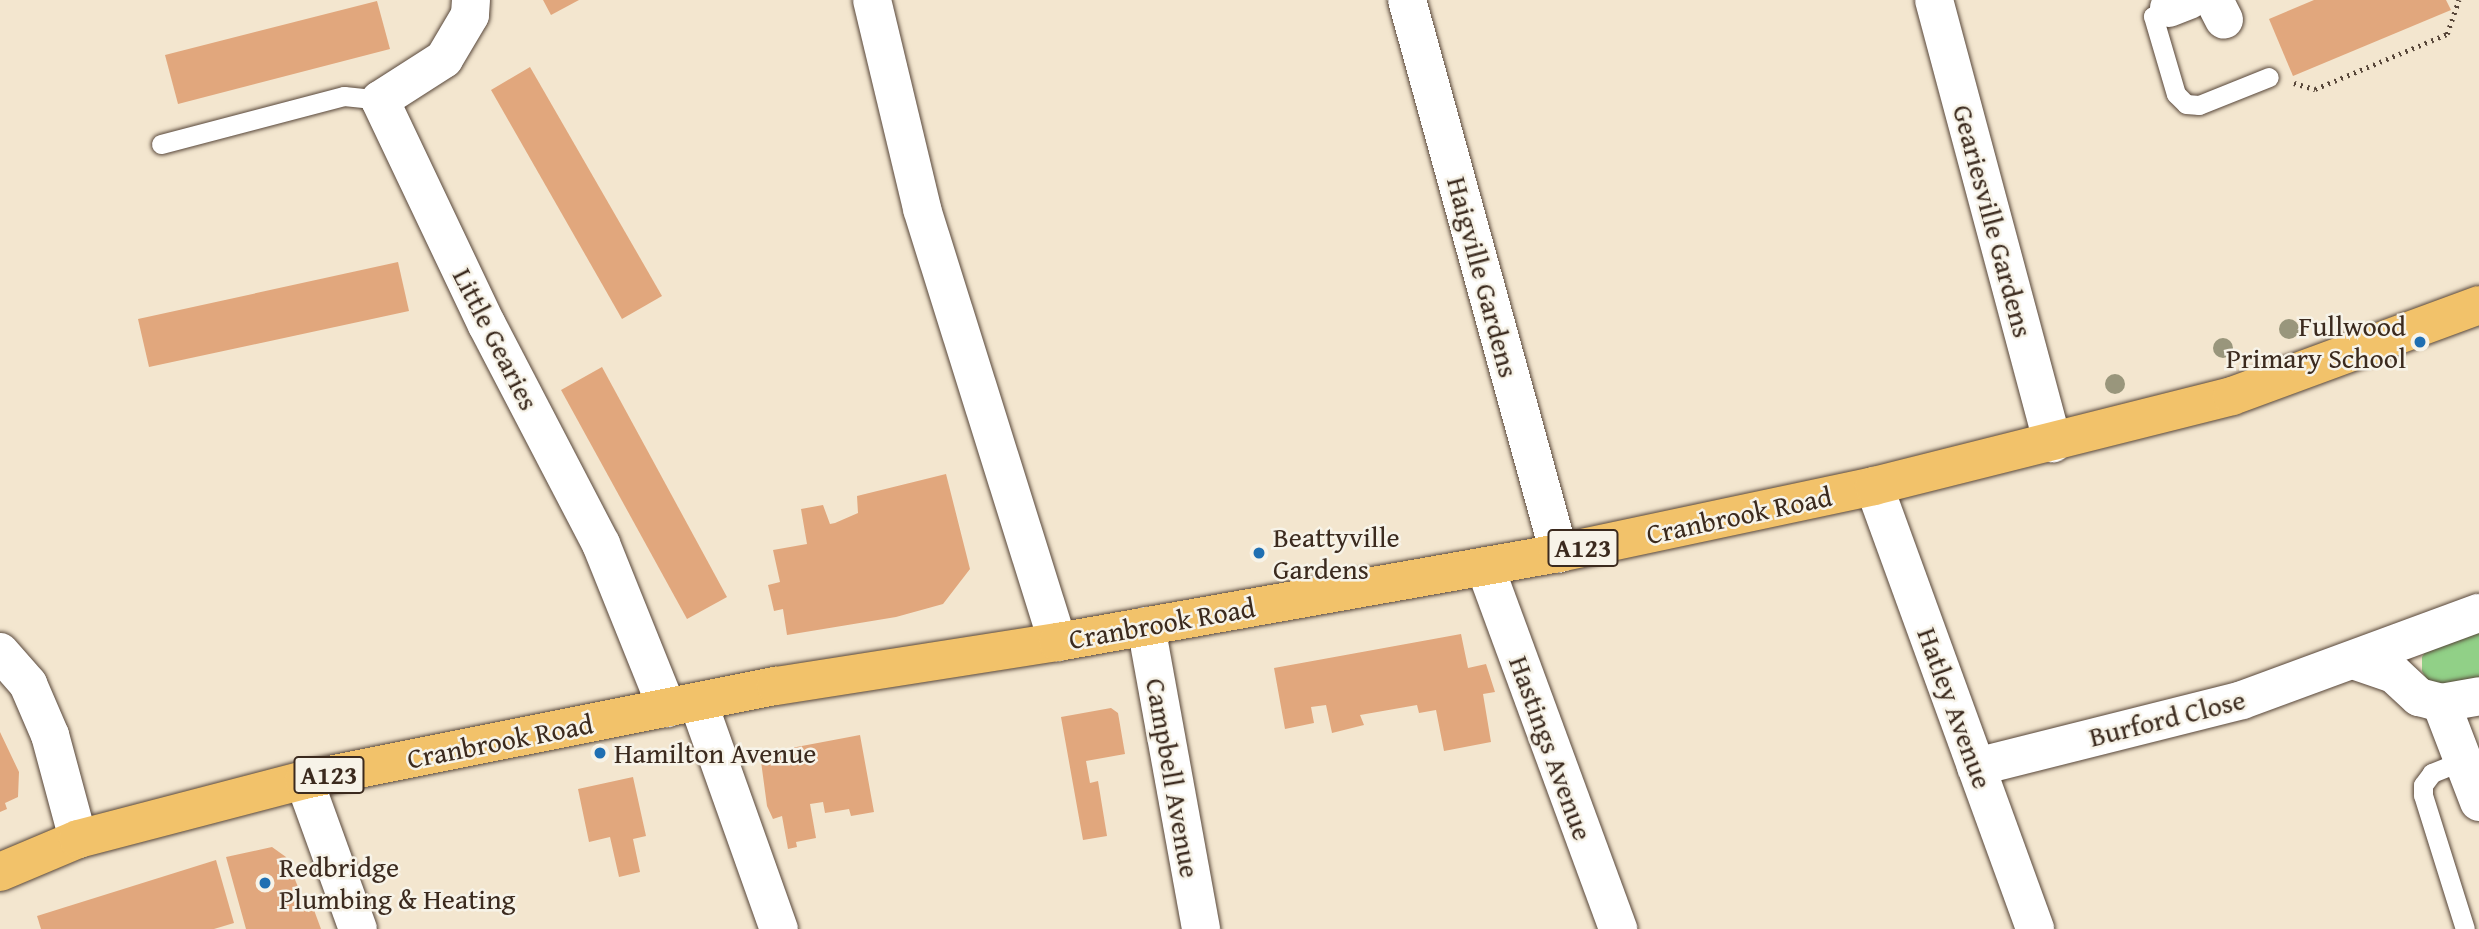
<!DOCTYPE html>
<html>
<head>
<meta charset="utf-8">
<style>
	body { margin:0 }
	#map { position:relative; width:2479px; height:929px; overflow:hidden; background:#f3e6cf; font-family:"Gentium Book Plus",serif }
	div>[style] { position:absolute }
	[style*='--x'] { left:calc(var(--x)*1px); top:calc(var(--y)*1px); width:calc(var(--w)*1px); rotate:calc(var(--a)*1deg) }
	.green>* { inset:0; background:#91d087 }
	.building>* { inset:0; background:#e1a77d }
	.path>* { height:4.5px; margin-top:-2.25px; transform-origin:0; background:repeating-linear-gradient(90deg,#574639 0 2px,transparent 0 7px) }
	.roads { filter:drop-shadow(0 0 2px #574639) drop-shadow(0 0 2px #574639) }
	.service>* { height:19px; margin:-9.5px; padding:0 9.5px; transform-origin:9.5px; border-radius:9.5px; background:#fff }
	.minor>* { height:38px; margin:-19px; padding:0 19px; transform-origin:19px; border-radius:19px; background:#fff }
	.primary>* { height:38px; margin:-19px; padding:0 19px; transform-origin:19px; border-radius:19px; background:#f2c26a }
	.trees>* { width:20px; height:20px; margin:-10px; border-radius:50%; background:#99967c }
	.dots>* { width:19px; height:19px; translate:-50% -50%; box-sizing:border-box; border:4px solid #f7f3e8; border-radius:50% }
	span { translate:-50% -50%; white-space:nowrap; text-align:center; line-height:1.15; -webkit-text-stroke:5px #f7f3e8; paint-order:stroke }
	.shield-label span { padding:2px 5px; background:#f7f3e8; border:2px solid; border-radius:5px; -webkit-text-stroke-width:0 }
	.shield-label { font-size:26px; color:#3b2a1e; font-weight:700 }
	.street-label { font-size:28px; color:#3b2a1e }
	.poi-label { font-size:28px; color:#3b2a1e }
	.right { translate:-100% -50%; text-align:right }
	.left { translate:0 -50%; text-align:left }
</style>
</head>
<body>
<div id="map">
	<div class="green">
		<div style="clip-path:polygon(2479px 627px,2479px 681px,2443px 688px,2429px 683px,2422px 671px,2422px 657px,2430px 645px)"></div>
	</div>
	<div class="building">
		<div style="clip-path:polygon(543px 0,579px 0,551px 15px)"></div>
		<div style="clip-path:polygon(2314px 0,2446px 0,2451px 10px,2293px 76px,2269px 19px)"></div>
		<div style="clip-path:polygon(377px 1px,390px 49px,178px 104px,165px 55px)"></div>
		<div style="clip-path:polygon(530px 67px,662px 296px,622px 319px,491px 90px)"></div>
		<div style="clip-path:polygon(398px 262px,409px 311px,149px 367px,138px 319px)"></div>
		<div style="clip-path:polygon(602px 367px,727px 597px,687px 619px,561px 390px)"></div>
		<div style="clip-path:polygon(946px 474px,970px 569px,943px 604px,896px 617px,787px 635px,783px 609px,774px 611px,768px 585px,780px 582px,773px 550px,807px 544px,801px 509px,823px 505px,830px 524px,835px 523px,858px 513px,857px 496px)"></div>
		<div style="clip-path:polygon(1461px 634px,1468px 668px,1486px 664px,1495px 692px,1483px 694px,1491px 742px,1444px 751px,1436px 710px,1419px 713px,1417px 705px,1360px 715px,1364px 725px,1332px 733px,1326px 705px,1311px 707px,1314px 723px,1285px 729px,1274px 668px)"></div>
		<div style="clip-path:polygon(1111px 708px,1118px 713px,1125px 754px,1086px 761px,1090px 783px,1098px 781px,1107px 836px,1083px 840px,1061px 717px)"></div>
		<div style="clip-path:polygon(0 732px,19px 772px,18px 797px,5px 803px,7px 809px,0 812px)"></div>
		<div style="clip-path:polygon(860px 735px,874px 812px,851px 816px,849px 809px,825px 813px,823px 802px,810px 804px,816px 838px,796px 842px,797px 847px,788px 849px,782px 816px,773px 819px,767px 806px,760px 754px)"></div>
		<div style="clip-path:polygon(633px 777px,646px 836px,633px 839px,640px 872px,619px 877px,610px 837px,589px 842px,578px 789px)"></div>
		<div style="clip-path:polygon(272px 847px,286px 857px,308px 912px,314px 910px,321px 929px,246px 929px,226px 857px)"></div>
		<div style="clip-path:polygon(216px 860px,234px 923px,214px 929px,41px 929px,37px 916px)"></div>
	</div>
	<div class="path">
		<div style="--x:2294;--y:83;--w:22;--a:16"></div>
		<div style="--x:2315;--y:89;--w:143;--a:-22.6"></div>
		<div style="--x:2447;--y:34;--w:36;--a:-71"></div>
	</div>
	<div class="roads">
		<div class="service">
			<div style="--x:2169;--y:8;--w:18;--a:153"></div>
			<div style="--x:2153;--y:16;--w:81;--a:73.6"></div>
			<div style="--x:2176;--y:94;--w:14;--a:45"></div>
			<div style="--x:2186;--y:104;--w:13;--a:4"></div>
			<div style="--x:2199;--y:105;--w:75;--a:-21.8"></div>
			<div style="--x:161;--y:144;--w:189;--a:-14.7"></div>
			<div style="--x:344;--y:96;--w:36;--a:6"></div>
			<div style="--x:2464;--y:760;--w:35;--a:158"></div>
			<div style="--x:2432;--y:773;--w:15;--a:127"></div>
			<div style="--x:2423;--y:785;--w:10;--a:90"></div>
			<div style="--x:2423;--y:795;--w:140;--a:72.6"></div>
		</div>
		<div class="minor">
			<div style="--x:471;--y:0;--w:15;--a:94"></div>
			<div style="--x:470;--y:15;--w:51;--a:120.6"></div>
			<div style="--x:444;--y:59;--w:76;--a:147.4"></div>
			<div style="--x:380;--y:100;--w:249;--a:64.6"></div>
			<div style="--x:487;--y:325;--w:247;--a:62.5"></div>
			<div style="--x:601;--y:544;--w:177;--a:68.1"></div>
			<div style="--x:872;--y:0;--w:215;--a:76.5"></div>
			<div style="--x:922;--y:209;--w:454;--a:72.6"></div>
			<div style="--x:1407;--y:0;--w:574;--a:74.63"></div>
			<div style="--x:1934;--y:0;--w:459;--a:75"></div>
			<div style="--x:2214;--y:0;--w:22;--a:63"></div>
			<div style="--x:2169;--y:8;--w:22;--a:-22"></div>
			<div style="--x:1874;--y:486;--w:471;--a:70"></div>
			<div style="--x:1485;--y:567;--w:386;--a:69.8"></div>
			<div style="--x:1146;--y:626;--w:308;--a:79.7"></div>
			<div style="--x:0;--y:652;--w:43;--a:48.8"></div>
			<div style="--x:28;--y:684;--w:56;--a:66.7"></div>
			<div style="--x:50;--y:735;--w:108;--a:74.9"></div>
			<div style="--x:2356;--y:661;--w:40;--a:18.9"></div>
			<div style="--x:2394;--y:674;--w:34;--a:43"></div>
			<div style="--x:2419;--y:697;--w:23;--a:15"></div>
			<div style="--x:2441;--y:703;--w:39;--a:-10"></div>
			<div style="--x:698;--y:702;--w:241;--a:70.4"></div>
			<div style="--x:2441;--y:703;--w:106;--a:69"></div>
			<div style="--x:1976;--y:767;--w:274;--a:-14.1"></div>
			<div style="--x:2242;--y:700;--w:252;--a:-20.2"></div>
			<div style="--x:304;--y:780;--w:158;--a:70.1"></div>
		</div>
		<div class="primary">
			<div style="--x:0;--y:872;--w:85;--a:-22.9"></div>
			<div style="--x:78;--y:839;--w:234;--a:-14.6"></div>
			<div style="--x:304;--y:780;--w:481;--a:-11.3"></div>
			<div style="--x:776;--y:686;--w:285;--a:-8.9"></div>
			<div style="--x:1058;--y:642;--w:509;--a:-10.07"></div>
			<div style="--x:1559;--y:553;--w:322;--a:-12"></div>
			<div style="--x:1874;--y:486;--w:369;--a:-14.1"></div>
			<div style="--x:2232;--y:396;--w:263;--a:-20.2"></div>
		</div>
	</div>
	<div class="trees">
		<div style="left:2289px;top:329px"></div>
		<div style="left:2223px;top:348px"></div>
		<div style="left:2115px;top:384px"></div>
	</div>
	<div class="dots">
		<div style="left:2420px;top:342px;background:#1f6fb2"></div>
		<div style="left:1259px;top:553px;background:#1f6fb2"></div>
		<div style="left:600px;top:753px;background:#1f6fb2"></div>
		<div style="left:265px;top:883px;background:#1f6fb2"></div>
	</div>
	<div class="shield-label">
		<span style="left:1583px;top:548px">A123</span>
		<span style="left:329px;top:775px">A123</span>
	</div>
	<div class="street-label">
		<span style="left:1993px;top:221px;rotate:75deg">Geariesville Gardens</span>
		<span style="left:1483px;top:277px;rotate:75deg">Haigville Gardens</span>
		<span style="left:496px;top:339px;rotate:63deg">Little Gearies</span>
		<span style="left:1739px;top:515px;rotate:-12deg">Cranbrook Road</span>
		<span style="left:1162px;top:623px;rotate:-10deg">Cranbrook Road</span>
		<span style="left:1955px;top:708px;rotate:70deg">Hatley Avenue</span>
		<span style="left:2167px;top:718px;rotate:-14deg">Burford Close</span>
		<span style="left:500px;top:741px;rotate:-11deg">Cranbrook Road</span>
		<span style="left:1551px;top:748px;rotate:70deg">Hastings Avenue</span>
		<span style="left:1173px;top:778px;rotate:80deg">Campbell Avenue</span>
	</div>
	<div class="poi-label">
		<span class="right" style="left:2406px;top:342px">Fullwood<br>Primary School</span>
		<span class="left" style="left:1273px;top:553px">Beattyville<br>Gardens</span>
		<span class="left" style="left:614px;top:753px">Hamilton Avenue</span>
		<span class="left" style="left:279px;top:883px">Redbridge<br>Plumbing &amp; Heating</span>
	</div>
</div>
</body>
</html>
